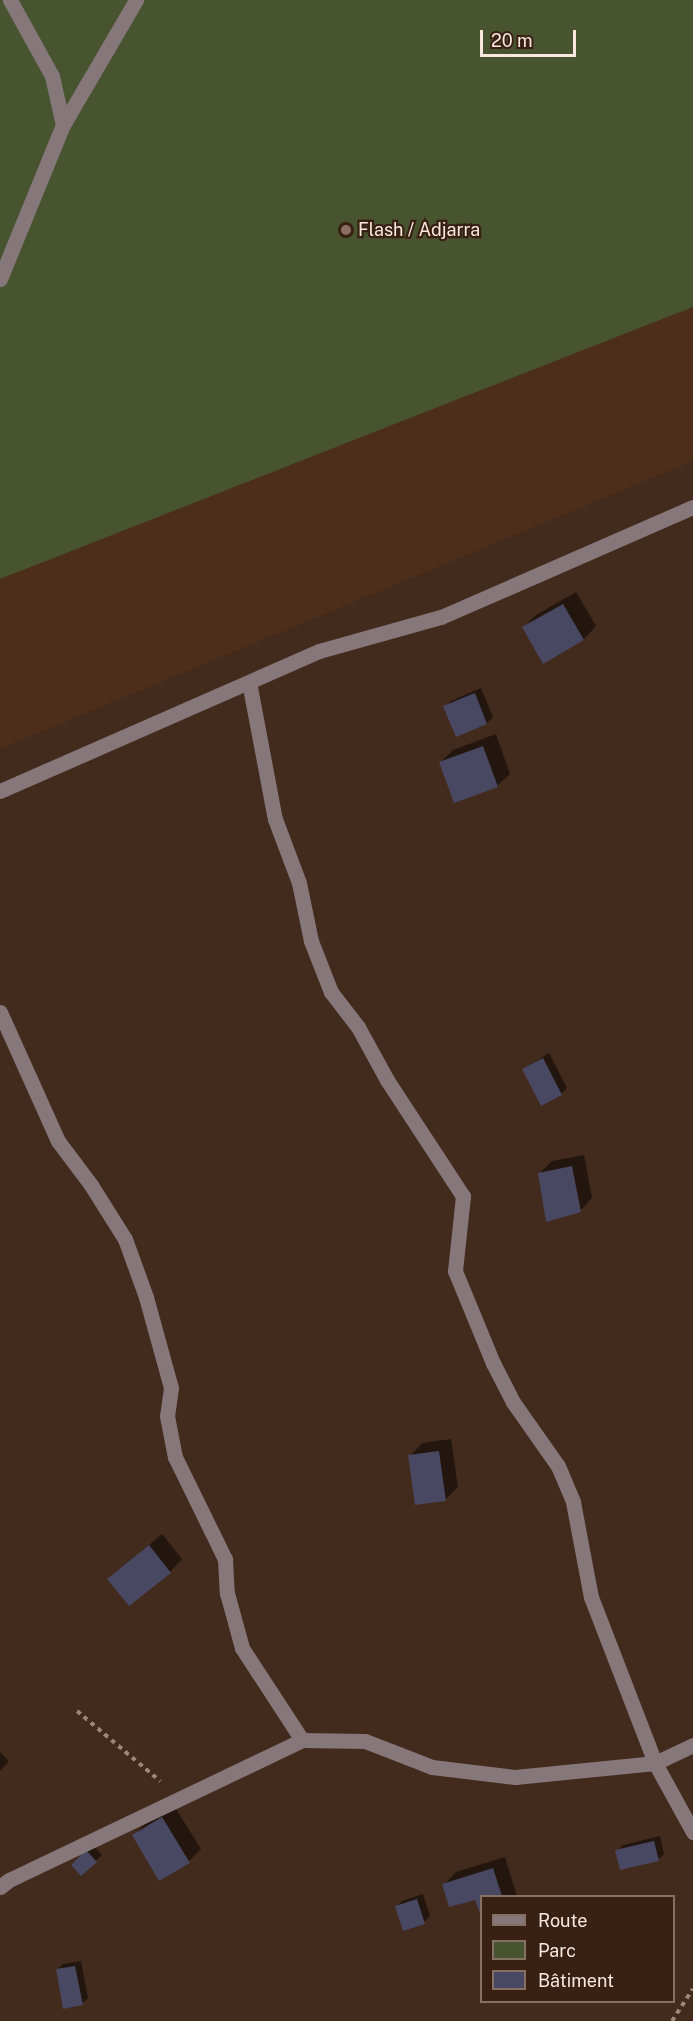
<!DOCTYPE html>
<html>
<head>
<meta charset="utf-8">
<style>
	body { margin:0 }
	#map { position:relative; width:693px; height:2021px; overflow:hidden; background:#422a1c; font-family:"Public Sans",sans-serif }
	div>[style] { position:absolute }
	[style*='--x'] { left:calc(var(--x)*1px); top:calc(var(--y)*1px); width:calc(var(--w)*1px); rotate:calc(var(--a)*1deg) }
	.built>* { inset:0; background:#4c2e1b }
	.green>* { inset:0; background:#485330 }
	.shadow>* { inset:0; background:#0007 }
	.building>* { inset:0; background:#494862 }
	.path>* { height:4px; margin-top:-2px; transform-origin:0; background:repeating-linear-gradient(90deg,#9a867a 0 4.5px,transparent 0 9px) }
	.minor>* { height:15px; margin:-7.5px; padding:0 7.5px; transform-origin:7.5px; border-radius:7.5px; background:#86777a }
	.dots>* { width:16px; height:16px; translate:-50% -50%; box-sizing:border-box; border:3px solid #382012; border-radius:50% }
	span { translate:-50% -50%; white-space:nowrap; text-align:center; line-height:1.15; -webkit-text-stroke:4.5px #382012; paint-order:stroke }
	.poi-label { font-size:18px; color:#f9e8df }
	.left { translate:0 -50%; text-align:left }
	.legend { position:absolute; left:480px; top:1895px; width:195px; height:108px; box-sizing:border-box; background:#382012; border:2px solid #857064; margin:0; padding:8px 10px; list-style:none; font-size:18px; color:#f9e8df }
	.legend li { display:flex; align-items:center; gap:12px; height:30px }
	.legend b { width:30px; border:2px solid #857064 }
	.scale { position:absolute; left:480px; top:30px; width:96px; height:27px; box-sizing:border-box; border:3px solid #f9e8df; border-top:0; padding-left:8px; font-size:18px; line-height:21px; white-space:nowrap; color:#f9e8df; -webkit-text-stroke:4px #382012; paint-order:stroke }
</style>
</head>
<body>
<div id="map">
	<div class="built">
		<div style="clip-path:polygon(0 0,693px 0,693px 461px,0 749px)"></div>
	</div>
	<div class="green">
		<div style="clip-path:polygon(0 0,693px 0,693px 307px,0 579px)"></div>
	</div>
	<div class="shadow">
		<div style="clip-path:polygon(576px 592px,596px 626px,584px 639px,544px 662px,524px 627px,536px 615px)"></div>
		<div style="clip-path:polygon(481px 688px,493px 717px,487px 723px,445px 707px,451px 701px)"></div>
		<div style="clip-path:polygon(496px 734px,510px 774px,497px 786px,441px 762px,453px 750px)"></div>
		<div style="clip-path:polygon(549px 1053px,567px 1088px,561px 1094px,524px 1069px)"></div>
		<div style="clip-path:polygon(584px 1155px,592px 1198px,580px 1211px,540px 1173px,552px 1161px)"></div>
		<div style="clip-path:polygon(451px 1439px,458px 1487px,445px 1500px,410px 1456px,422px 1443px)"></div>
		<div style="clip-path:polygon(162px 1534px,182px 1559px,170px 1572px,109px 1579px)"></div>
		<div style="clip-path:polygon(0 1752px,9px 1761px,0 1771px)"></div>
		<div style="clip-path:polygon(174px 1806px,201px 1849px,189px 1861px,134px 1835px,146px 1823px)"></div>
		<div style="clip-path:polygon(660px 1836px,664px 1854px,658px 1860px,617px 1851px,623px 1845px)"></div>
		<div style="clip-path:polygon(93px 1845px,102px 1855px,81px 1874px,73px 1865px)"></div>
		<div style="clip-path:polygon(505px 1857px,517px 1896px,476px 1898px,444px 1885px,456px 1872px)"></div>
		<div style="clip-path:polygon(423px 1894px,430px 1916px,424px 1922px,396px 1907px,402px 1901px)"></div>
		<div style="clip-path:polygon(81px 1961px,88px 1998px,82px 2004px,57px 1970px,63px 1964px)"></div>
	</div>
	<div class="building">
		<div style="clip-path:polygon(563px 604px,584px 640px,543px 664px,522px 627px)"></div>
		<div style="clip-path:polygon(475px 693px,487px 724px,456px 737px,443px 706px)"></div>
		<div style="clip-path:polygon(483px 746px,498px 787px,454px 803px,439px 762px)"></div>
		<div style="clip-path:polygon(543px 1058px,562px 1095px,541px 1106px,522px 1069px)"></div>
		<div style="clip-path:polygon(572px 1166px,581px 1212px,546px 1222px,538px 1173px)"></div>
		<div style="clip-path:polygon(439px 1451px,446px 1501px,415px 1505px,408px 1455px)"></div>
		<div style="clip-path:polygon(149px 1545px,171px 1573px,129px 1606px,107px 1579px)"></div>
		<div style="clip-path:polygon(162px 1817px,190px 1863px,159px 1881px,132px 1835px)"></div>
		<div style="clip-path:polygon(654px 1841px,659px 1861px,620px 1870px,615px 1850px)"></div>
		<div style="clip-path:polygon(86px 1850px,97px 1862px,81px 1876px,71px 1865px)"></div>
		<div style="clip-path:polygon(493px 1868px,502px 1896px,482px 1896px,482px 1918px,475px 1900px,449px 1907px,442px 1884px)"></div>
		<div style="clip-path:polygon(417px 1899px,425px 1924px,403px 1931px,395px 1906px)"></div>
		<div style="clip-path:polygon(75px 1966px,83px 2005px,63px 2009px,56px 1969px)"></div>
	</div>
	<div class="path">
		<div style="--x:77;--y:1711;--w:109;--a:40.1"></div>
		<div style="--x:672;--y:2021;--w:38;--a:-57"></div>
	</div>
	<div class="minor">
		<div style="--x:63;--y:125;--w:145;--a:-59.7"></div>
		<div style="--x:0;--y:279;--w:166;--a:-67.8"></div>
		<div style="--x:63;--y:125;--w:50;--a:-102.7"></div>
		<div style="--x:52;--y:76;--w:87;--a:-118.9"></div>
		<div style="--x:249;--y:682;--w:139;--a:79.3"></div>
		<div style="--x:275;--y:819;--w:68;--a:69.4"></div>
		<div style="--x:299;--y:883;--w:59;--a:78.3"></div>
		<div style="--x:311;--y:941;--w:55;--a:68.6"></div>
		<div style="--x:331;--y:992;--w:44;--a:52.4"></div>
		<div style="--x:358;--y:1027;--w:60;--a:61.3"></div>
		<div style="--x:387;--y:1080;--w:139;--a:56.8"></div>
		<div style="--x:463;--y:1196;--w:75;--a:96.1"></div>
		<div style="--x:455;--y:1271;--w:100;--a:67.6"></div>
		<div style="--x:493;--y:1363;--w:44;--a:62.9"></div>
		<div style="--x:513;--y:1402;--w:78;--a:54.9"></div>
		<div style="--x:558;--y:1466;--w:39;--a:67"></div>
		<div style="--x:573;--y:1502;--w:97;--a:79.3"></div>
		<div style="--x:591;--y:1597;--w:178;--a:68.9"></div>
		<div style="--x:655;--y:1763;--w:79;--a:61.2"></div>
		<div style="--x:0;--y:791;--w:348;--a:-23.7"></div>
		<div style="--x:319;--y:651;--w:127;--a:-15.6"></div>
		<div style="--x:441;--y:617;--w:275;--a:-23.6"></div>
		<div style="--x:0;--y:1012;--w:141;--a:65.8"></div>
		<div style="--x:58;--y:1141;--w:55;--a:53.1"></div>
		<div style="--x:91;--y:1185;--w:64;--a:57.8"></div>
		<div style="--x:125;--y:1239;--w:62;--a:70.1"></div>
		<div style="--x:146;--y:1297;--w:94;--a:74.6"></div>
		<div style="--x:171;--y:1388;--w:28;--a:98"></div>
		<div style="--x:167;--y:1416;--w:42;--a:79"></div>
		<div style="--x:175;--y:1457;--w:114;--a:63.9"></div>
		<div style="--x:225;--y:1559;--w:34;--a:87"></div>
		<div style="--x:227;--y:1593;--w:57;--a:74.7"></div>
		<div style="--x:242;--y:1648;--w:110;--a:56.9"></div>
		<div style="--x:0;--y:1887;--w:11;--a:-38"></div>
		<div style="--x:9;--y:1880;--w:325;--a:-25.5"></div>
		<div style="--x:302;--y:1740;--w:63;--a:0.9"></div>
		<div style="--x:365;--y:1741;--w:72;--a:21.2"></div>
		<div style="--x:432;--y:1767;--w:84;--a:6.9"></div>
		<div style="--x:515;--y:1777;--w:141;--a:-5.7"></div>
		<div style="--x:655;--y:1763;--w:42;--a:-25.3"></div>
	</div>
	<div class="dots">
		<div style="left:346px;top:230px;background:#8d6e63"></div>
	</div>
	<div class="poi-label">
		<span class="left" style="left:358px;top:230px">Flash / Adjarra</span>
	</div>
	<ul class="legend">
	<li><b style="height:8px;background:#86777a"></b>Route</li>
	<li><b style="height:16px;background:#485330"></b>Parc</li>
	<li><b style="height:16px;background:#494862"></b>Bâtiment</li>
	</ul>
	<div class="scale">20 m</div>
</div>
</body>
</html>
